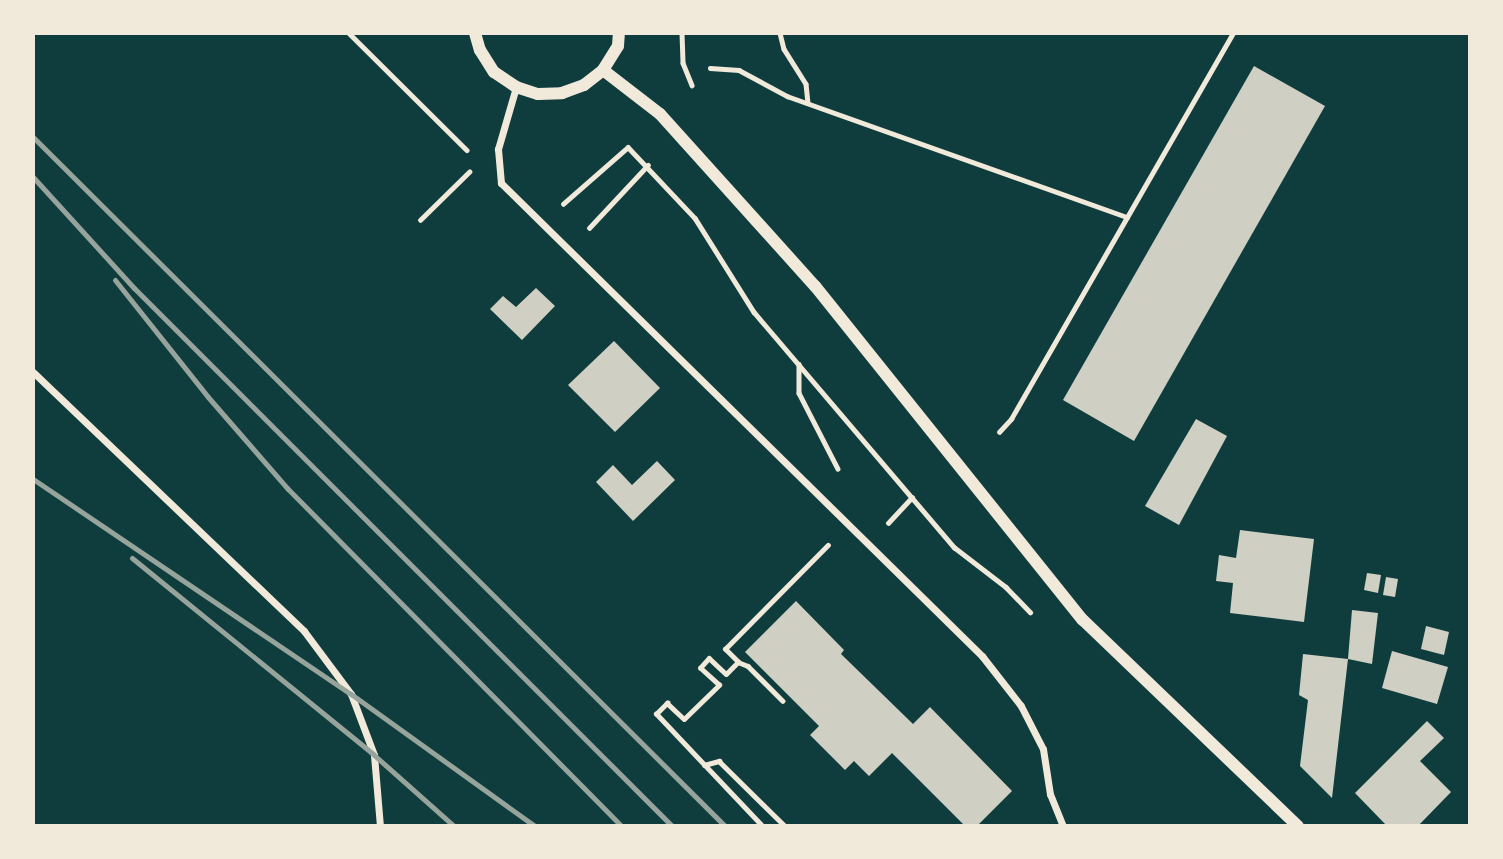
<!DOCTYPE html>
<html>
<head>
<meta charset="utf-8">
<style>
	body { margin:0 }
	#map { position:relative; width:1503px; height:859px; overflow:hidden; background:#0f3d3e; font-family:Barlow,sans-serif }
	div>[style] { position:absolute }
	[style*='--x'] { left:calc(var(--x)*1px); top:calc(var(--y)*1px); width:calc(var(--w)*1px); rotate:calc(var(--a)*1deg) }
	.building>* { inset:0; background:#cfcfc3 }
	.path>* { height:4.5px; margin:-2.25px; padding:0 2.25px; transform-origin:2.25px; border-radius:2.25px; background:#f1e9da }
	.minor>* { height:7px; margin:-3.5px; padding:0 3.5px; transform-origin:3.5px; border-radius:3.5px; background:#f1e9da }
	.tertiary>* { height:12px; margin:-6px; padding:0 6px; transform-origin:6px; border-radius:6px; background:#f1e9da }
	.rail>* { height:5px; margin:-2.5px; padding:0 2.5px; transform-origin:2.5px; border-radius:2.5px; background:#97a49c }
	span { translate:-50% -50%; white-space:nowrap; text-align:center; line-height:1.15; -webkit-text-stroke:7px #f1e9da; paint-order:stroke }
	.frame { position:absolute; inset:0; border:35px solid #f1e9da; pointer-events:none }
</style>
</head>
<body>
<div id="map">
	<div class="building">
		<div style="clip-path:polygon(1254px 66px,1325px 106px,1134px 441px,1063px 400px)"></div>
		<div style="clip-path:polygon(536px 288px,555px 306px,522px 340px,490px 309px,503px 296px,516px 307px)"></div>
		<div style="clip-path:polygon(614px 341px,660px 388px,615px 432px,568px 385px)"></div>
		<div style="clip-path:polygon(1196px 419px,1227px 436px,1179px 525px,1145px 506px)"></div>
		<div style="clip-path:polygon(657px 461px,675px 480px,633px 521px,596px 482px,613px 465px,632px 485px)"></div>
		<div style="clip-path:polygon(1240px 530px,1314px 539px,1304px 622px,1230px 613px,1233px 583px,1216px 581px,1219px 555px,1236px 558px)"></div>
		<div style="clip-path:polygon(1367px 573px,1381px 575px,1378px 593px,1364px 590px)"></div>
		<div style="clip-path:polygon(1386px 577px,1398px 579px,1395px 597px,1383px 595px)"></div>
		<div style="clip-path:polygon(796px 601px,844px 650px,841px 654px,913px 724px,930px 707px,1012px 791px,977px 826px,965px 826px,892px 753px,869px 776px,854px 761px,845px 770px,810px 735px,819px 726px,745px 652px)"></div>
		<div style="clip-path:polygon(1352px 610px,1378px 613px,1372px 664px,1348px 659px)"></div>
		<div style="clip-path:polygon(1426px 626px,1449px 632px,1444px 655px,1421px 649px)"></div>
		<div style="clip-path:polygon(1392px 651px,1448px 667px,1437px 704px,1382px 688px)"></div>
		<div style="clip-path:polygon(1303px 654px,1348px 659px,1332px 798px,1300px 766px,1308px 700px,1299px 695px)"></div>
		<div style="clip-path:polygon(1427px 721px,1444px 738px,1420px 761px,1451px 792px,1418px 826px,1387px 826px,1355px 793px)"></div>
	</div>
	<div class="path">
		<div style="--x:349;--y:33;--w:166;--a:44.8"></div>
		<div style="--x:682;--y:33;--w:30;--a:88"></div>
		<div style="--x:683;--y:63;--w:24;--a:68"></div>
		<div style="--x:780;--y:33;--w:16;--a:76"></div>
		<div style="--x:784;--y:49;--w:41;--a:57.8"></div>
		<div style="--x:806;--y:84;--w:19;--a:84"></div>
		<div style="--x:710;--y:68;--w:29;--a:4"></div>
		<div style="--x:739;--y:70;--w:55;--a:28.4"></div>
		<div style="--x:787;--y:96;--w:361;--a:19.6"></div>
		<div style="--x:563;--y:204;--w:86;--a:-41.2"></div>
		<div style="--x:628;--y:147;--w:98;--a:46.7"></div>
		<div style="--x:695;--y:218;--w:111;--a:57.9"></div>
		<div style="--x:754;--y:312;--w:309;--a:49.6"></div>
		<div style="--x:954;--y:547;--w:66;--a:37.6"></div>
		<div style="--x:1006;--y:587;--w:35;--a:46"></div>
		<div style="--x:420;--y:220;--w:69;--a:-44.4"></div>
		<div style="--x:589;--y:228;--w:86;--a:-46.9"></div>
		<div style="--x:799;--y:364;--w:29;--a:90"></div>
		<div style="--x:799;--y:393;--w:85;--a:62.8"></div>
		<div style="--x:999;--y:432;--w:18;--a:-47"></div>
		<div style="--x:1011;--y:419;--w:445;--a:-60.1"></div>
		<div style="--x:888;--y:523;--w:35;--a:-47"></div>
		<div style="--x:738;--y:662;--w:11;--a:22"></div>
		<div style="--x:748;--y:666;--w:49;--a:45"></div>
		<div style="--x:704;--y:765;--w:16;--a:-15"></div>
		<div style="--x:719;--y:761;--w:93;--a:44.6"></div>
		<div style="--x:762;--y:826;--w:154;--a:-133.4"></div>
		<div style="--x:656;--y:714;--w:16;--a:-45"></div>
		<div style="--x:667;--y:703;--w:23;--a:43"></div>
		<div style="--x:684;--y:719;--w:49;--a:-44.2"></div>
		<div style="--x:719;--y:685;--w:25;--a:-138"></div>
		<div style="--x:700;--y:668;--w:13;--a:-48"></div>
		<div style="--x:709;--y:658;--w:23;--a:43"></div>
		<div style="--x:726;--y:674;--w:17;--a:-45"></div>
		<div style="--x:738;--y:662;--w:18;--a:-135"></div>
		<div style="--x:725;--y:649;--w:146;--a:-45.3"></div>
	</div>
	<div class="minor">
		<div style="--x:516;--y:87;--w:65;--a:106.2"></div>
		<div style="--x:498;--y:149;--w:34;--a:85"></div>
		<div style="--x:501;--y:183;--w:675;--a:44.52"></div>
		<div style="--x:982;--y:656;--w:63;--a:52"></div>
		<div style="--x:1021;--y:706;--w:48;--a:62.9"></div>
		<div style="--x:1043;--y:749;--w:46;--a:81.2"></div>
		<div style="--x:1050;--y:794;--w:35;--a:68"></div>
		<div style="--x:33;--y:372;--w:375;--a:43.7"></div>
		<div style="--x:304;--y:631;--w:79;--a:53.3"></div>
		<div style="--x:351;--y:694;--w:65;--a:69.3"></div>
		<div style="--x:374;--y:755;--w:71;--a:85.2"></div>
	</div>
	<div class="tertiary">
		<div style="--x:475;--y:33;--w:18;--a:74"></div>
		<div style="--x:480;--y:50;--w:26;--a:58"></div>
		<div style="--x:494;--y:72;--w:27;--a:34"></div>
		<div style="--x:516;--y:87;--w:23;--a:18"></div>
		<div style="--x:538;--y:94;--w:24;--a:-2"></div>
		<div style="--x:562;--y:93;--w:23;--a:-20"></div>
		<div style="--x:584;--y:85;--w:24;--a:-38"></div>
		<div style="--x:603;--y:70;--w:28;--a:-58"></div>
		<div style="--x:618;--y:46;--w:13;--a:-86"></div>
		<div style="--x:603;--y:70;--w:72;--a:37.7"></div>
		<div style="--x:660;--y:114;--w:232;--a:48"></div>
		<div style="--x:815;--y:286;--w:428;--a:51.3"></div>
		<div style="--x:1083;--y:620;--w:298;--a:43.8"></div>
	</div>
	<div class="rail">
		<div style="--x:33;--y:137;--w:977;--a:44.88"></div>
		<div style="--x:33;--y:177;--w:150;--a:47.7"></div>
		<div style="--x:134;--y:288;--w:761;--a:45"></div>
		<div style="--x:115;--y:280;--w:149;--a:51.5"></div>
		<div style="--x:208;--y:397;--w:122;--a:49"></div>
		<div style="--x:288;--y:489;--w:474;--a:45.3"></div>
		<div style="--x:33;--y:479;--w:384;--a:34.1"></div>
		<div style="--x:351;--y:694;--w:226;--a:35.7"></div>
		<div style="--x:132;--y:558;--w:312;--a:39.1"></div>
		<div style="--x:374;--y:755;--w:107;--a:41.6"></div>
	</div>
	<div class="frame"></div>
</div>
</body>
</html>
